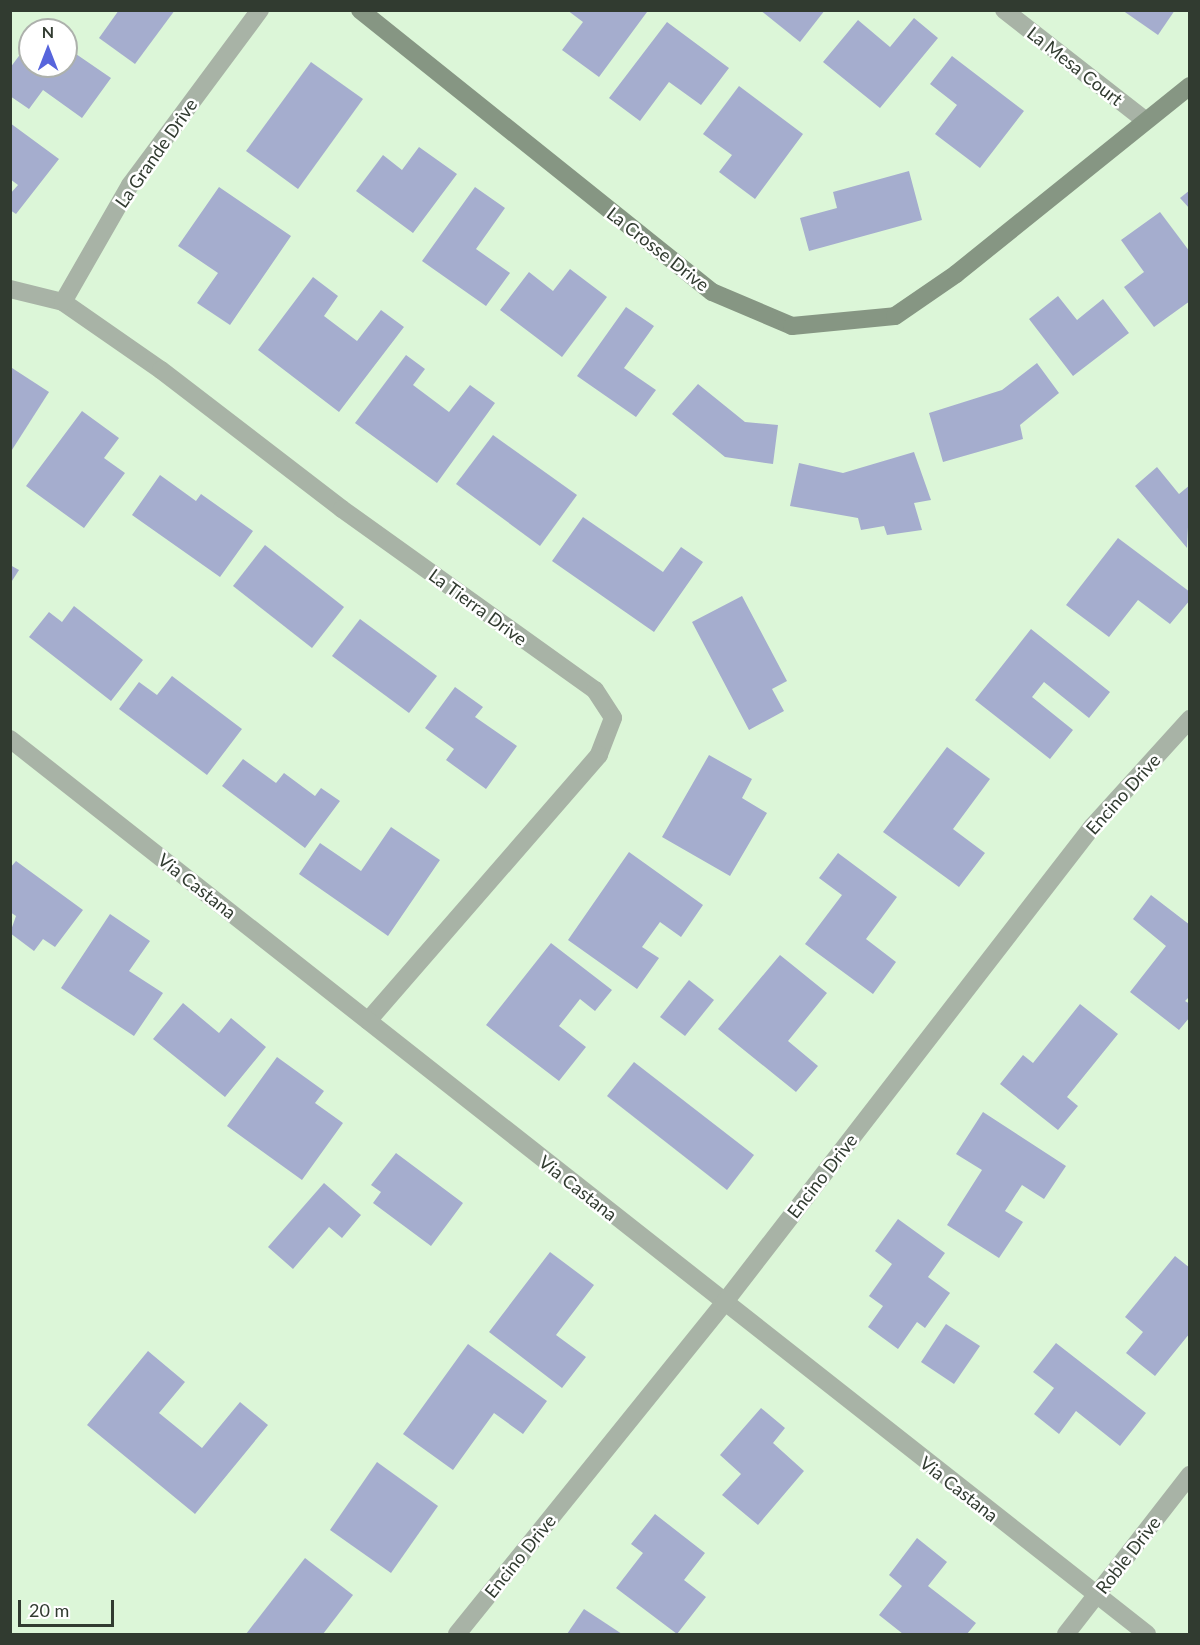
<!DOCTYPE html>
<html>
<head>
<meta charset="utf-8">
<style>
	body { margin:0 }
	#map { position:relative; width:1200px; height:1645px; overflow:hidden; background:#dcf6d8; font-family:Lato,sans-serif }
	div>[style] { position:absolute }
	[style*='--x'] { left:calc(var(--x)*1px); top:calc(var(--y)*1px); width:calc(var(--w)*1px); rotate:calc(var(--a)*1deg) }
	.building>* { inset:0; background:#a5adce }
	.street>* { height:18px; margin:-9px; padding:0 9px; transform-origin:9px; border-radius:9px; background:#a8b3a6 }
	.secondary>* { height:18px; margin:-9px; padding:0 9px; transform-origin:9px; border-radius:9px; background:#869683 }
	span { translate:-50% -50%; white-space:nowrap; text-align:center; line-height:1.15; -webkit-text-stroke:5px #fff; paint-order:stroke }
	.street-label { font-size:18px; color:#313b30 }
	.frame { position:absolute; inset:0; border:12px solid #313b30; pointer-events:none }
	.north { position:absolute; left:18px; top:18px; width:60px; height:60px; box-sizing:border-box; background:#fff; border:2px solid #adb1ac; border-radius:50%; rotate:0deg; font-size:16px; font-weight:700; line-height:24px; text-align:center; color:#313b30 }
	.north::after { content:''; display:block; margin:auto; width:21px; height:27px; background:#5765dc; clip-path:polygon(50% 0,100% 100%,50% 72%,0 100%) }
	.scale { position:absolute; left:18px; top:1600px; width:96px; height:27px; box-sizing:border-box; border:3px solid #313b30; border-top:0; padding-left:8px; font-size:18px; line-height:21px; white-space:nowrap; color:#313b30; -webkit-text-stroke:4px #fff; paint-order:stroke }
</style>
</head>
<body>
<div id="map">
	<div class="building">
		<div style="clip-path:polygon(119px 10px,175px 10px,135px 64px,99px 38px)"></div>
		<div style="clip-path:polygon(567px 10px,645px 10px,647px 12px,599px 77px,562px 50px,583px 22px)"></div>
		<div style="clip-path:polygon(760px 10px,825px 10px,800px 42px)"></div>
		<div style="clip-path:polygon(1122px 10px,1175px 10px,1158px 35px)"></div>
		<div style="clip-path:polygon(914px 18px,938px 38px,880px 108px,823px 62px,858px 20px,890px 47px)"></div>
		<div style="clip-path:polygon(667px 22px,729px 68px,701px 105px,669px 82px,640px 121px,609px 98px)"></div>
		<div style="clip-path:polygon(30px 41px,30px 66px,66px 66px,66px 58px,71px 61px,76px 54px,111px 78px,82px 118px,43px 90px,29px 109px,10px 96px,10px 68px)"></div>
		<div style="clip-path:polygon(952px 56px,1024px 111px,980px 168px,935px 134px,957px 105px,930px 84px)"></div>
		<div style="clip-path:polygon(311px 62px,363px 99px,298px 189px,246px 151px)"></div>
		<div style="clip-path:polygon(739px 86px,803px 134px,755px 199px,719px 172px,732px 155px,703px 134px)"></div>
		<div style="clip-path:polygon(10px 123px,59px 159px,16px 214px,10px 210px,10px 194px,18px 185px,10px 179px)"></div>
		<div style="clip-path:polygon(419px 147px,457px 174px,413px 233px,356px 191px,383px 155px,402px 170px)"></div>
		<div style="clip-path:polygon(909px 171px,922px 220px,809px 251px,800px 218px,837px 208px,833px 192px)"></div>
		<div style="clip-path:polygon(219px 187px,291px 236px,230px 325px,197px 303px,218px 273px,178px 246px)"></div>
		<div style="clip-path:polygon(475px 187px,505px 208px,476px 249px,510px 273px,486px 306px,422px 261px)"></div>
		<div style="clip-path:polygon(1190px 190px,1190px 209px,1180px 198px)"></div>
		<div style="clip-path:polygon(1160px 212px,1190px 252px,1190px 301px,1154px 327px,1124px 287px,1144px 272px,1121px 240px)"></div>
		<div style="clip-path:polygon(570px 269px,607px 297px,562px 357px,500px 310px,529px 272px,553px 291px)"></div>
		<div style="clip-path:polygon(313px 277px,338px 296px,324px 316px,357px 341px,381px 310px,404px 327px,339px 412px,258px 350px)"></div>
		<div style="clip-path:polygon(1058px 296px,1077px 320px,1103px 299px,1129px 333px,1073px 376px,1029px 319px)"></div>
		<div style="clip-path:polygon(626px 307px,654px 326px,624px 368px,656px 390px,636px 417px,577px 376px)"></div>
		<div style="clip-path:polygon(406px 355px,425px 369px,413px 385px,449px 412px,470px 385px,495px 403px,437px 483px,355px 423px)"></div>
		<div style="clip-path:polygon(1037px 363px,1059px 393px,1020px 425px,1023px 439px,943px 462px,929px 413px,1002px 390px)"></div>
		<div style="clip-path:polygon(12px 368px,49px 392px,10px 453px,10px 371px)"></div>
		<div style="clip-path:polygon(698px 384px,745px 422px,778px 425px,773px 464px,725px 457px,672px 414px)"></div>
		<div style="clip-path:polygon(82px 411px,119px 438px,104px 458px,125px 473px,84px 528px,26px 486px)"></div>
		<div style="clip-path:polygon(493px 435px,577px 495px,540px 546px,456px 484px)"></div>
		<div style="clip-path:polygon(914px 452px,931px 500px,914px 503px,922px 530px,887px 535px,884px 526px,861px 530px,858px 518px,790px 506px,799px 463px,843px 473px)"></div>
		<div style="clip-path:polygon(1157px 467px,1179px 494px,1190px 485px,1187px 548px,1135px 486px)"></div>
		<div style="clip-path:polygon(160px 475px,196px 501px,201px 494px,253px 531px,220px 577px,132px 515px)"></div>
		<div style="clip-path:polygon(583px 517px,663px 572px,681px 547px,703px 562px,654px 632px,552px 561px)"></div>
		<div style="clip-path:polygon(1118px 538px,1190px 592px,1190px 600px,1170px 624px,1138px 600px,1109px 637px,1066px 605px)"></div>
		<div style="clip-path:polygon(265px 545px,344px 607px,312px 648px,233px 586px)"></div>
		<div style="clip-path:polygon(10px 565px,19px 570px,10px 584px)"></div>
		<div style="clip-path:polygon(742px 596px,787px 681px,772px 689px,784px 711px,749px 730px,692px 622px)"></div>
		<div style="clip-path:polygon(74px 606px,143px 660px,111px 701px,29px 637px,49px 612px,62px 622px)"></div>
		<div style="clip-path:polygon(360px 619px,437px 676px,409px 713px,332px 656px)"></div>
		<div style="clip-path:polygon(1031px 629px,1110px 692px,1089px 718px,1044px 682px,1032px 697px,1073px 730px,1050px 759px,975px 700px)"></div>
		<div style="clip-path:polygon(172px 676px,242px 729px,207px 775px,119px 709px,139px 682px,157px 695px)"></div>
		<div style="clip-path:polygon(455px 687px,483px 707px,475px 717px,517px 746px,486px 789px,446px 760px,454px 749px,425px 728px)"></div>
		<div style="clip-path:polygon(947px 747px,990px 779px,953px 829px,985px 853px,959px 887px,883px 832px)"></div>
		<div style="clip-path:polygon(709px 755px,752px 779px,742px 798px,767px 813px,730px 876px,662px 837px)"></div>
		<div style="clip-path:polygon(243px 759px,276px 783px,284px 773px,315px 796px,321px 788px,340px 801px,305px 848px,222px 786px)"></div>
		<div style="clip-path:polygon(391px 827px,440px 860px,388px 936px,299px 874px,320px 843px,361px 871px)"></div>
		<div style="clip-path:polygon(629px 852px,703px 905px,681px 937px,660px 922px,642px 947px,659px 958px,637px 989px,568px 940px)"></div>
		<div style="clip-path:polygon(838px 853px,897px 897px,866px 939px,896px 962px,873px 994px,805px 944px,842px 895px,819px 878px)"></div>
		<div style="clip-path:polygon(16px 861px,83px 910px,55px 947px,43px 939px,34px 951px,10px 933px,16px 916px,10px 912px,10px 868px)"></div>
		<div style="clip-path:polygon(1151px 895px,1190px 925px,1190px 996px,1185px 1001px,1190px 1004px,1190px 1017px,1179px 1030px,1130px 992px,1166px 946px,1133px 919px)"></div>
		<div style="clip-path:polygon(110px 914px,150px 941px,129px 971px,163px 993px,134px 1036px,61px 988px)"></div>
		<div style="clip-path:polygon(551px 943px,612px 990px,595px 1011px,580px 999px,559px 1026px,586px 1047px,559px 1081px,486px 1025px)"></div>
		<div style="clip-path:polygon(780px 955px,827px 993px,788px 1041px,818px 1066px,796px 1092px,718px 1029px)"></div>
		<div style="clip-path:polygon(689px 980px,714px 1000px,685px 1036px,660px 1017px)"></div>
		<div style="clip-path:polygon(183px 1003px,219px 1033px,231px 1018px,266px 1047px,225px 1097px,153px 1039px)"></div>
		<div style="clip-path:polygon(1080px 1004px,1118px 1034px,1067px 1097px,1078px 1106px,1058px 1130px,1000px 1084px,1023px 1055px,1033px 1063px)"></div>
		<div style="clip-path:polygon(277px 1057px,324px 1091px,315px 1103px,343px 1123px,302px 1180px,227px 1126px)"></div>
		<div style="clip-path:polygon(634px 1062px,754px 1155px,727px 1190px,607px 1096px)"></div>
		<div style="clip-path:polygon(983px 1112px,1066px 1166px,1044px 1199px,1022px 1185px,1005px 1211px,1023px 1222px,999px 1258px,947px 1225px,982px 1170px,956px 1154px)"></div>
		<div style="clip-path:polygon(396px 1153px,463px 1203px,431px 1246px,373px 1203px,381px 1192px,371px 1185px)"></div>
		<div style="clip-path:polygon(324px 1183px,361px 1215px,342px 1238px,329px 1227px,293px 1269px,268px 1247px)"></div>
		<div style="clip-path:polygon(898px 1219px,945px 1253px,928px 1277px,950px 1293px,925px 1328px,917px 1322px,898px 1349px,868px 1327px,883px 1306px,869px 1296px,892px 1264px,875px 1251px)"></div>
		<div style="clip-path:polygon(550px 1252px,594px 1285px,556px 1335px,586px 1357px,562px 1388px,489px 1332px)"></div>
		<div style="clip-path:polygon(1175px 1256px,1190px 1268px,1190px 1333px,1155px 1376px,1126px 1353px,1143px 1332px,1125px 1317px)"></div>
		<div style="clip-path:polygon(946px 1324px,980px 1346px,954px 1384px,921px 1362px)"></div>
		<div style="clip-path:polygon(1056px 1343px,1146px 1413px,1120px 1446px,1076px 1411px,1059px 1434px,1034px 1414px,1054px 1388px,1033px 1372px)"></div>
		<div style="clip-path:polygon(468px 1344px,547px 1401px,523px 1434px,494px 1413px,453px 1470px,403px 1434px)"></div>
		<div style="clip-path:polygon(148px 1351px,185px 1382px,159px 1413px,202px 1448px,240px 1402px,268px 1425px,195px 1514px,87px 1425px)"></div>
		<div style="clip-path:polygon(761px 1408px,785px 1428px,773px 1443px,804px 1471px,758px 1525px,722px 1495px,741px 1474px,720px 1455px)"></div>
		<div style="clip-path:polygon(377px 1462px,438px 1506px,391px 1573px,330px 1530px)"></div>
		<div style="clip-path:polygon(655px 1514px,705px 1553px,684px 1580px,706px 1597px,677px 1634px,616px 1588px,643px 1553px,631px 1544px)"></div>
		<div style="clip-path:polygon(917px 1538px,947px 1562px,928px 1586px,976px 1623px,967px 1634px,903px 1634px,879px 1615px,902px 1586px,889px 1575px)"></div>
		<div style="clip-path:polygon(305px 1558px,353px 1595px,323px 1634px,246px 1634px)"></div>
		<div style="clip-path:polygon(584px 1609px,622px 1634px,567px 1634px)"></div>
	</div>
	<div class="street">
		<div style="--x:1004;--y:10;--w:180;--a:38"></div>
		<div style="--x:10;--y:289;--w:55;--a:13.8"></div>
		<div style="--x:63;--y:302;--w:119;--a:34.8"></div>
		<div style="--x:161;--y:370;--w:228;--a:37.5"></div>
		<div style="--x:342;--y:509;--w:311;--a:35.6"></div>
		<div style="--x:595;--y:690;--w:33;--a:57"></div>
		<div style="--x:613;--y:718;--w:40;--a:111"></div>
		<div style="--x:599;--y:755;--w:352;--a:131"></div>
		<div style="--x:63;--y:302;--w:135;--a:-60.2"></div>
		<div style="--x:130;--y:185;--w:218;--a:-53.4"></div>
		<div style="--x:10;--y:739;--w:1447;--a:38.21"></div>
		<div style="--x:457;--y:1634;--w:425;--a:-51.1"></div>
		<div style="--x:724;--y:1303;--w:602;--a:-52.29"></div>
		<div style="--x:1092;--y:827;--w:146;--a:-47.8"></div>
		<div style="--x:1066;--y:1634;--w:202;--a:-52.1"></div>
	</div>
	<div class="secondary">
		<div style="--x:360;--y:10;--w:451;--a:38.7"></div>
		<div style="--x:712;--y:292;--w:87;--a:23"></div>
		<div style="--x:792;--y:326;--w:103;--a:-5.5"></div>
		<div style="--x:895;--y:316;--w:74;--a:-34.5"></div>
		<div style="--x:956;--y:274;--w:300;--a:-38.8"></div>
	</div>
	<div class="street-label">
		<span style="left:1075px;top:66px;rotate:38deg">La Mesa Court</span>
		<span style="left:156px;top:153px;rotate:-55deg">La Grande Drive</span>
		<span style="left:658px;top:249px;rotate:38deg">La Crosse Drive</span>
		<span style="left:478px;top:607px;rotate:36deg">La Tierra Drive</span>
		<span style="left:1123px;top:794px;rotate:-48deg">Encino Drive</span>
		<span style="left:197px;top:886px;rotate:38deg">Via Castana</span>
		<span style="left:822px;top:1176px;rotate:-52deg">Encino Drive</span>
		<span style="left:578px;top:1188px;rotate:38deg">Via Castana</span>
		<span style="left:959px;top:1489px;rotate:38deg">Via Castana</span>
		<span style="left:1128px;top:1555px;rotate:-52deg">Roble Drive</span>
		<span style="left:520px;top:1556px;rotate:-51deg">Encino Drive</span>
	</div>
	<div class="frame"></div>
	<div class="north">N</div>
	<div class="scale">20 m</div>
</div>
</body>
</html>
